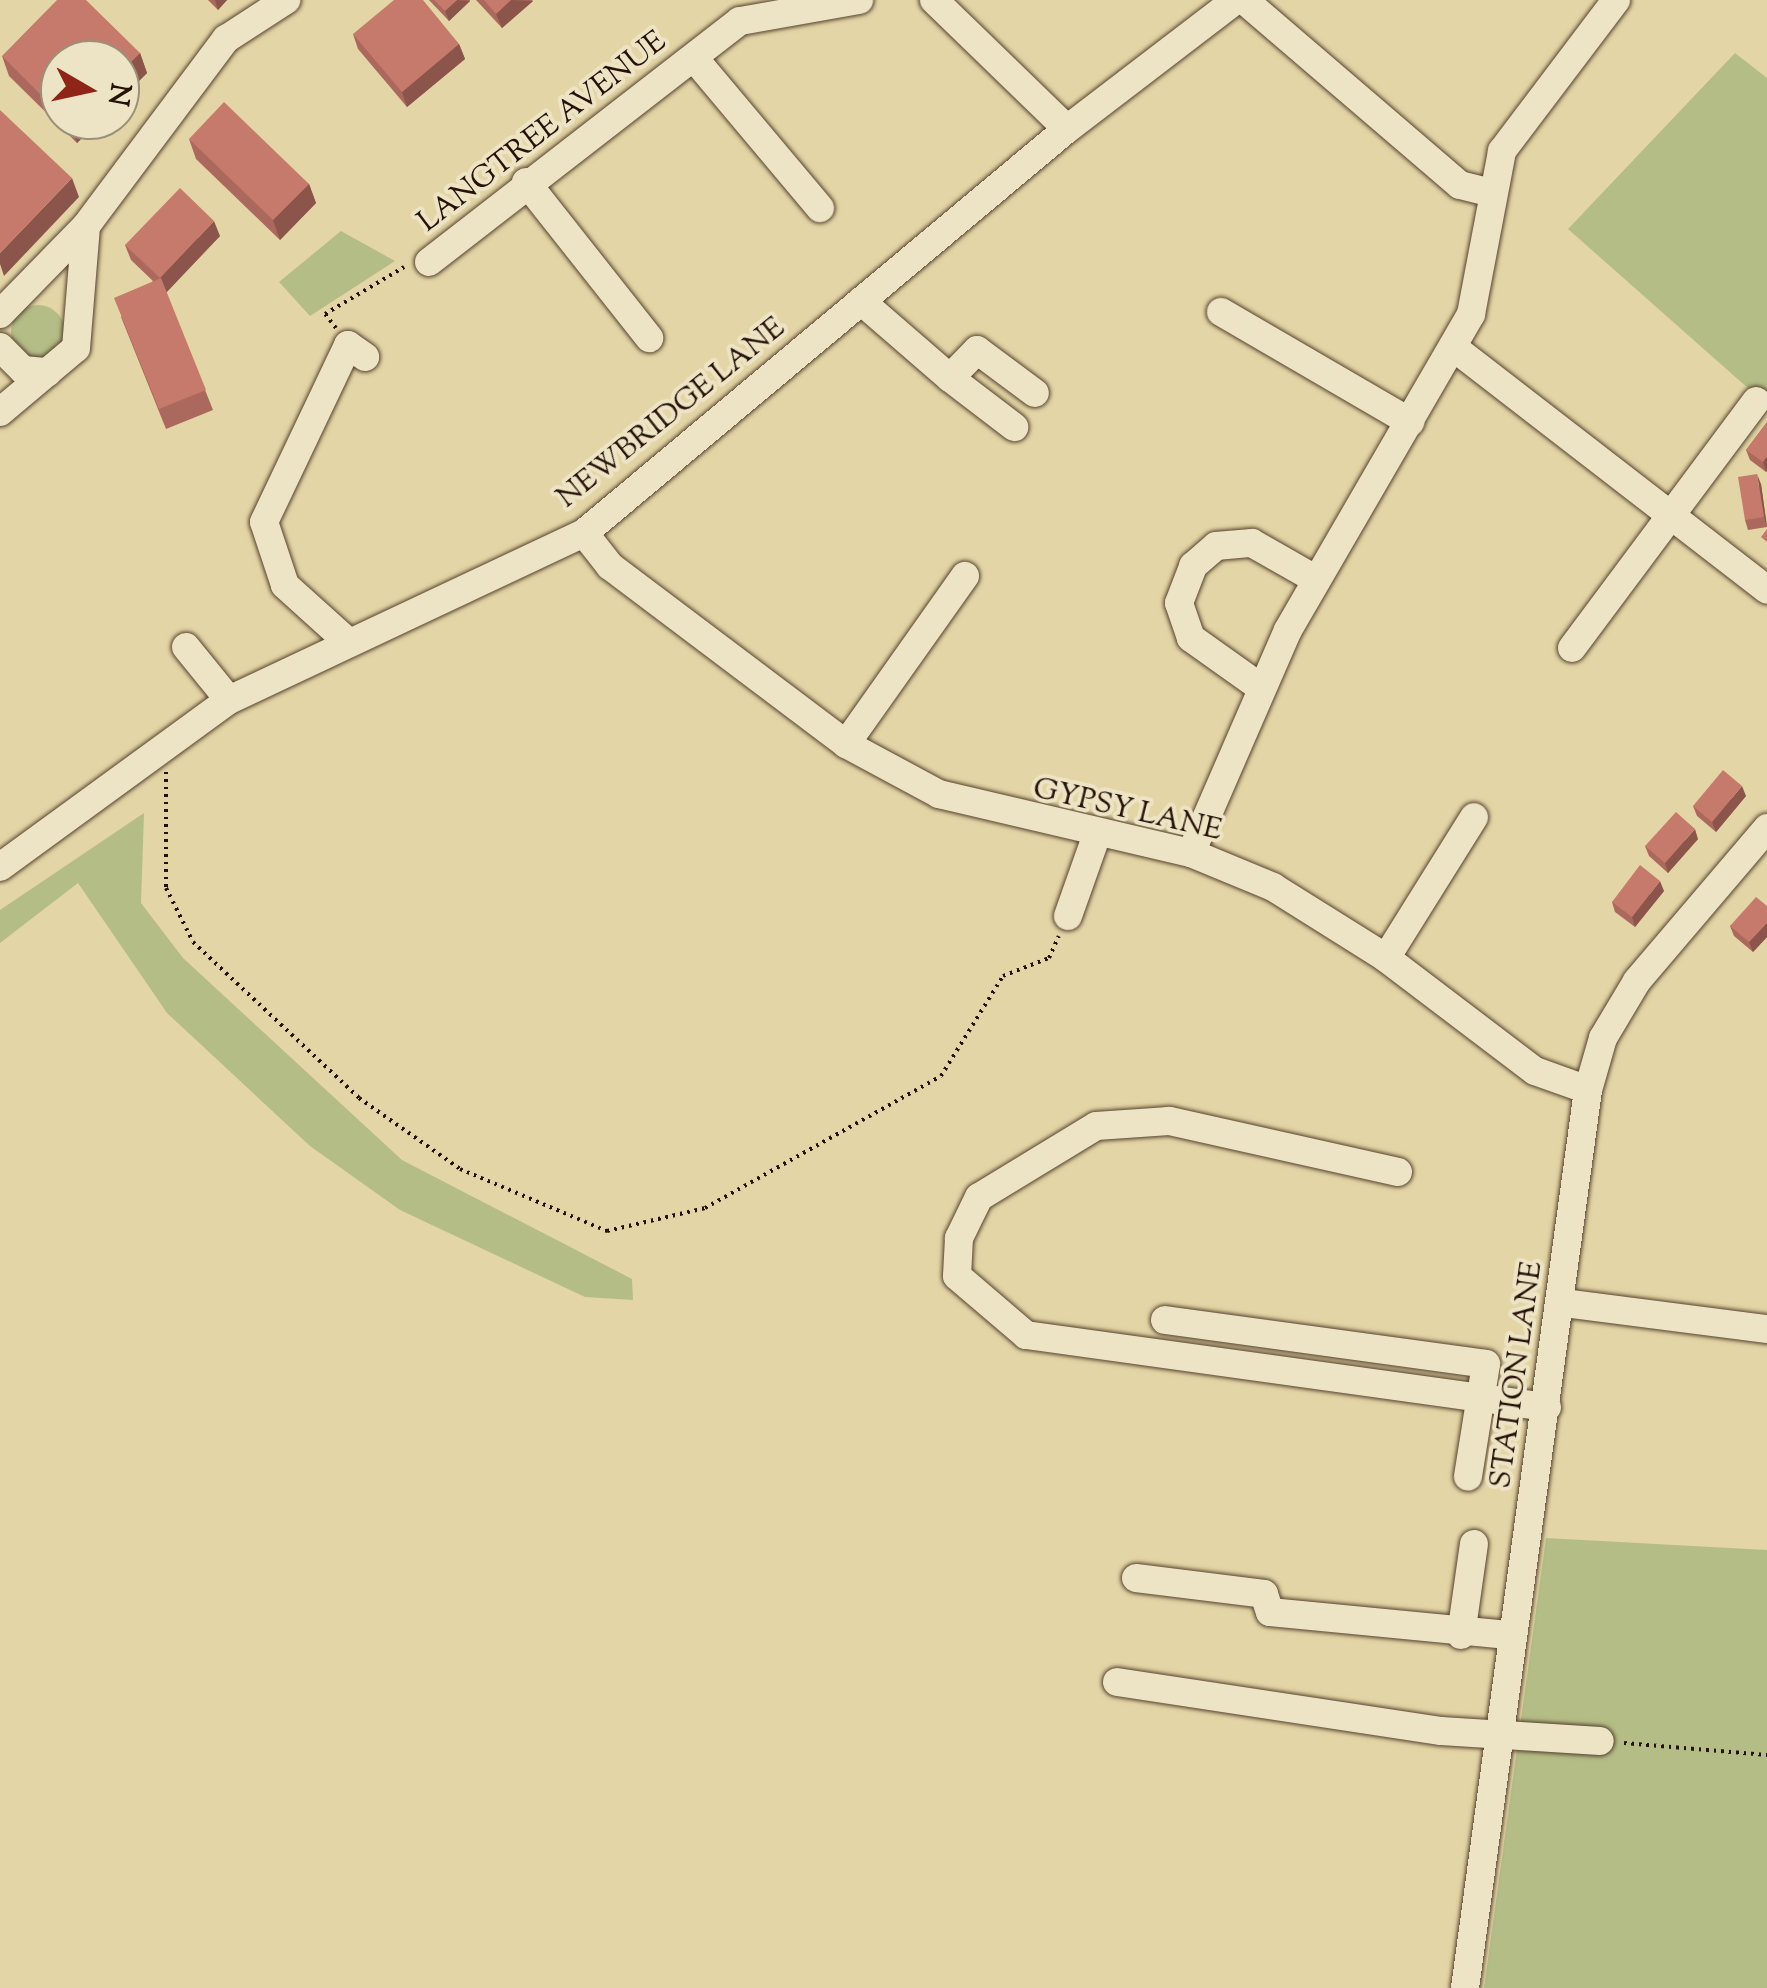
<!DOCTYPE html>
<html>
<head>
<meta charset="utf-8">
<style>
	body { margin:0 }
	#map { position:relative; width:1767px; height:1988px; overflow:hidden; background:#e4d5a6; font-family:"Sorts Mill Goudy",serif }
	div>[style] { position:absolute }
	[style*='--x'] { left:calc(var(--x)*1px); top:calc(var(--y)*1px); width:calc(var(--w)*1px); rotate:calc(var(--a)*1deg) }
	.green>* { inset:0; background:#b5bd86 }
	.round { border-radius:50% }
	.path>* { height:4px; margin-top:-2px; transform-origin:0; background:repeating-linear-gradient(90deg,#251106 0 2.5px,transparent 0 7.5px) }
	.roads { filter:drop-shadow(0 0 2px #55422e) drop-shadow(0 0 2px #55422e) }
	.minor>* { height:28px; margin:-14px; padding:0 14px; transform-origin:14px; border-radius:14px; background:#ede4c5 }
	.wall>* { inset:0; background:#aa695c }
	.shaded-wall>* { inset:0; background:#8b554b }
	.building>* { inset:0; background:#c67a6b }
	span { translate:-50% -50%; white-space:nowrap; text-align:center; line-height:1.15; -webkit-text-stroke:8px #ede4c5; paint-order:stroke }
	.street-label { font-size:30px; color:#251106 }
	.north { position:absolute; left:40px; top:40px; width:100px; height:100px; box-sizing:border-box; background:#ede4c5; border:2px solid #9d9079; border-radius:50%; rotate:99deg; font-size:28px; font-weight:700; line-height:40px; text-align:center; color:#251106 }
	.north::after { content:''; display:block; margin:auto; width:35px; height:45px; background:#8f2418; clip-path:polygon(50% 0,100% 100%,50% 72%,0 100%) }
</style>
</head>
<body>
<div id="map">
	<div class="green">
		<div style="clip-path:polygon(1735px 53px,1767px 78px,1767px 405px,1568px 229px)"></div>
		<div style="clip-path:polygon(341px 231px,395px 261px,310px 316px,279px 282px)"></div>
		<div class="round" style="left:11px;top:305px;width:54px;height:54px"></div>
		<div style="clip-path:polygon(144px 813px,141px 903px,183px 958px,402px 1160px,632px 1279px,633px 1300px,585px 1297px,400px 1210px,310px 1146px,167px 1013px,78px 883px,0 943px,0 910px)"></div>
		<div style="clip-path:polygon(1546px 1538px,1767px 1550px,1767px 1988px,1484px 1988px)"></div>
	</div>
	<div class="path">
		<div style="--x:336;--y:328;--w:18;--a:-128"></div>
		<div style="--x:325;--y:314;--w:92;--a:-30.7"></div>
		<div style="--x:166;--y:772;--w:116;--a:90"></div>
		<div style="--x:166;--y:888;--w:60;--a:63.4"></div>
		<div style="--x:193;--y:942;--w:228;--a:43.2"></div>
		<div style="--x:359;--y:1098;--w:123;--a:35.1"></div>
		<div style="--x:460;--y:1169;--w:160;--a:22.9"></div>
		<div style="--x:607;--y:1231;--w:101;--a:-13.2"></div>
		<div style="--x:705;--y:1208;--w:270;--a:-29.2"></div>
		<div style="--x:941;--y:1076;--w:118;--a:-58.2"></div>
		<div style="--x:1003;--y:976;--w:49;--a:-21.4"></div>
		<div style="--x:1049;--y:958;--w:24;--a:-66"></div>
		<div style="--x:1624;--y:1743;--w:144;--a:4.8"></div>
	</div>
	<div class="roads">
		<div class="minor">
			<div style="--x:934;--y:0;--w:185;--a:44.1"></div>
			<div style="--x:1244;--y:0;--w:284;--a:40.6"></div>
			<div style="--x:1460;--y:185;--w:32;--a:14"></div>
			<div style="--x:694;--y:58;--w:196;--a:50"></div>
			<div style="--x:526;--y:182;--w:199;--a:51.7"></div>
			<div style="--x:429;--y:262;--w:393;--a:-37.8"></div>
			<div style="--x:740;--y:21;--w:121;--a:-10"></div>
			<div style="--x:861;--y:301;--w:118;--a:40.9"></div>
			<div style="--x:950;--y:378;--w:39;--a:-46"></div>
			<div style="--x:977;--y:350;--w:72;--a:36.6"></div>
			<div style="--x:1221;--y:312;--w:219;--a:30.2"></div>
			<div style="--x:0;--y:314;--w:123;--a:-45.7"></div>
			<div style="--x:86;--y:226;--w:234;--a:-53.2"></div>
			<div style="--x:226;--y:39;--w:72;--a:-33"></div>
			<div style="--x:0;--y:347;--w:33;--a:45"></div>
			<div style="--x:23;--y:370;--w:25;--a:5"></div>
			<div style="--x:1453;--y:347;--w:397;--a:37.7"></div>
			<div style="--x:950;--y:378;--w:81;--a:37.4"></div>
			<div style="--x:0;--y:412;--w:99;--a:-40.1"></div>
			<div style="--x:76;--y:348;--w:121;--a:-85.3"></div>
			<div style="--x:584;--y:533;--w:42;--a:51.8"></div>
			<div style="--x:610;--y:566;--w:296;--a:37"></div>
			<div style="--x:846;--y:744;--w:106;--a:28.3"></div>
			<div style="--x:939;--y:794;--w:259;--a:13.2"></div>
			<div style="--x:1191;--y:853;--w:89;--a:22.5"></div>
			<div style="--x:1273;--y:887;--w:133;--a:32.1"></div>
			<div style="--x:1386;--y:958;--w:187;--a:37.2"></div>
			<div style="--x:1535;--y:1071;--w:56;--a:19.7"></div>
			<div style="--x:348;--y:642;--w:85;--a:-137.9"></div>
			<div style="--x:285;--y:585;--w:66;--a:-108.4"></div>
			<div style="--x:264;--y:522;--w:196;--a:-64.6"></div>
			<div style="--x:348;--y:345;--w:21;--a:35"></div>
			<div style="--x:186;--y:647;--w:68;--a:50.9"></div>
			<div style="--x:1572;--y:648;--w:308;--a:-53.3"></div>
			<div style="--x:1260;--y:687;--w:85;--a:-144.6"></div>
			<div style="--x:1191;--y:638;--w:37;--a:-109"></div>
			<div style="--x:1179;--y:603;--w:40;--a:-69"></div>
			<div style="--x:1193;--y:566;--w:30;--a:-41"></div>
			<div style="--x:1216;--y:546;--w:36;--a:-5"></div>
			<div style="--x:1252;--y:543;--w:73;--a:29.7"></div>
			<div style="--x:846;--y:744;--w:206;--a:-54.7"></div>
			<div style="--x:1191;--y:853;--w:243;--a:-66.5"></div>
			<div style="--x:1288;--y:630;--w:365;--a:-59.9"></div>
			<div style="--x:1471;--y:314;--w:166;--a:-79.2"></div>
			<div style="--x:1502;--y:151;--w:189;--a:-52.9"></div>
			<div style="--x:0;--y:867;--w:283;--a:-36.1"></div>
			<div style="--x:229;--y:700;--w:392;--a:-25.2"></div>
			<div style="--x:584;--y:533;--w:630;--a:-39.91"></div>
			<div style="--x:1067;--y:129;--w:213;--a:-37.4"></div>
			<div style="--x:1068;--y:916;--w:87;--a:-70.5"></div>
			<div style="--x:1386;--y:958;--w:166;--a:-58"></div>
			<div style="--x:1398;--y:1172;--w:235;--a:-167.4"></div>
			<div style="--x:1169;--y:1121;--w:73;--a:176.1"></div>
			<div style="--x:1096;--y:1126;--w:137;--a:148.7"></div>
			<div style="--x:979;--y:1197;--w:46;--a:116"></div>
			<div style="--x:959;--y:1238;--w:38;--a:93"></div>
			<div style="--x:957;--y:1276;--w:91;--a:40.5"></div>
			<div style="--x:1026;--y:1335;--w:526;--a:7.87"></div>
			<div style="--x:1563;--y:1303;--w:206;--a:7.3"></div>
			<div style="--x:1165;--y:1320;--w:324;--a:7.8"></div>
			<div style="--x:1486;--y:1364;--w:114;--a:99.1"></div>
			<div style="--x:1136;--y:1578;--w:129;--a:7.1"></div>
			<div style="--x:1264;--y:1594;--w:19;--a:72"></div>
			<div style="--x:1270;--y:1612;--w:242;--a:5.5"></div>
			<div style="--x:1461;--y:1635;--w:92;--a:-81.9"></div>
			<div style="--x:1117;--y:1682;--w:328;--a:8.6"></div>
			<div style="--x:1441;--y:1731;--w:159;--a:3.6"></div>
			<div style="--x:1465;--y:1988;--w:906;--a:-82.2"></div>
			<div style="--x:1588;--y:1090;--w:54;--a:-73.9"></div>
			<div style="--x:1603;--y:1038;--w:66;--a:-59.2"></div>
			<div style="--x:1637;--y:981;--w:201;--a:-49.6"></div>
		</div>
	</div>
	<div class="wall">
		<div style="clip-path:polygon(208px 0,227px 0,218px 10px)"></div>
		<div style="clip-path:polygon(429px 0,470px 0,470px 1px,449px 21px)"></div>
		<div style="clip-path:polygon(476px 0,532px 0,533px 1px,502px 28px)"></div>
		<div style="clip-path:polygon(353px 34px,459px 44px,465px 59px,407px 107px,358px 49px)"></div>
		<div style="clip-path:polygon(140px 53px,147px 73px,120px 100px,120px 60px,60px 60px,60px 120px,100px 120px,77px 143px,9px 76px,2px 56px)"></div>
		<div style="clip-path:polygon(189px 139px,309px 184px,316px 203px,280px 240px,196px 159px)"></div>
		<div style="clip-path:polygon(220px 236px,166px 292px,213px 410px,166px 429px,121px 317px,153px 281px,131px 260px,125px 245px)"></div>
		<div style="clip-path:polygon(1767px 422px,1766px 472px,1750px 460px,1746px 450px)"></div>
		<div style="clip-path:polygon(1761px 484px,1767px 527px,1748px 530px,1745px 520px)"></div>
		<div style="clip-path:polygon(1746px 796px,1716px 832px,1697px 816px,1693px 806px)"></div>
		<div style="clip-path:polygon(1698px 839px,1668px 873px,1649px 856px,1645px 846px)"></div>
		<div style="clip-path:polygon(1664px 891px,1635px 927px,1615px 912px,1612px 902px)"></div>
		<div style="clip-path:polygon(1767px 906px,1767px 937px,1753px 952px,1734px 936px,1730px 926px)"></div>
	</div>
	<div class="shaded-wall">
		<div style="clip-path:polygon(215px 0,227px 0,218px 10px)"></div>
		<div style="clip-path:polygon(457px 0,470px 1px,449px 21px,445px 11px)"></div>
		<div style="clip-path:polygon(511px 0,533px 1px,502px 28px,496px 14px)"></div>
		<div style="clip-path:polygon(459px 44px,465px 59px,407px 107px,402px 92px)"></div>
		<div style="clip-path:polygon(140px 53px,147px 73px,120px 100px,120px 73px)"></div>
		<div style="clip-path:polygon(74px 120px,100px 120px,77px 143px,70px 124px)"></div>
		<div style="clip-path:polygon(72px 178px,79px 197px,4px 276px,0 264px,0 253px)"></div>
		<div style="clip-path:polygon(309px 184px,316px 203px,280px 240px,273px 220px)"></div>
		<div style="clip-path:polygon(214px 221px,220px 236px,166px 293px,160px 278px)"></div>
		<div style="clip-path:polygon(1767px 456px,1767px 471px,1766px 472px,1763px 462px)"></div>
		<div style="clip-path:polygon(1757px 474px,1761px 484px,1767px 527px,1764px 517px)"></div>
		<div style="clip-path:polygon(1742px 786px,1746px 796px,1716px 832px,1712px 822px)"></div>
		<div style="clip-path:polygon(1695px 829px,1698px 839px,1668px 873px,1665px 863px)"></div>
		<div style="clip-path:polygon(1660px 881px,1664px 891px,1635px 927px,1632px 917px)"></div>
		<div style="clip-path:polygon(1767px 923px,1767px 937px,1753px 952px,1749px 942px)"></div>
	</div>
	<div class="building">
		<div style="clip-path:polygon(57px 0,86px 0,140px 53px,120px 73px,120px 60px,60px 60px,60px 114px,2px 56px)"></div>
		<div style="clip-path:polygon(394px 0,423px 0,459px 44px,402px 92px,353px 34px)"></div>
		<div style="clip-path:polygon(434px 0,457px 0,445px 11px)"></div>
		<div style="clip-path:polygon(484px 0,511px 0,496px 14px)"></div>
		<div style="clip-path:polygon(224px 102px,309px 184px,273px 220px,189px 139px)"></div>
		<div style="clip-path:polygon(0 110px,72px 178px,0 253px)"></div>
		<div style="clip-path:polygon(180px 188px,214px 221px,160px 278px,125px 245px)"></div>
		<div style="clip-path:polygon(161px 278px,206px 390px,159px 409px,114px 298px)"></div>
		<div style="clip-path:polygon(1767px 422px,1767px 456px,1763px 462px,1746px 450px)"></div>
		<div style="clip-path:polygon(1757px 474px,1764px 517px,1745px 520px,1738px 477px)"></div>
		<div style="clip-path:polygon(1767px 529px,1767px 542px,1761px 537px)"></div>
		<div style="clip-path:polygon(1723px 770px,1742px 786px,1712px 822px,1693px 806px)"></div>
		<div style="clip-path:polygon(1676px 812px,1695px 829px,1665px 863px,1645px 846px)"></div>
		<div style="clip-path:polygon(1640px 865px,1660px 881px,1632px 917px,1612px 902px)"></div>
		<div style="clip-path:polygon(1756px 897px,1767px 906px,1767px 923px,1749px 942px,1730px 926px)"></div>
	</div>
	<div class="street-label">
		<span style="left:543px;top:133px;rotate:-38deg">LANGTREE AVENUE</span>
		<span style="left:672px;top:414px;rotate:-39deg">NEWBRIDGE LANE</span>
		<span style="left:1127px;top:811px;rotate:13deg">GYPSY LANE</span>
		<span style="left:1518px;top:1375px;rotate:-82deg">STATION LANE</span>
	</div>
	<div class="north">N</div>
</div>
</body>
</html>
